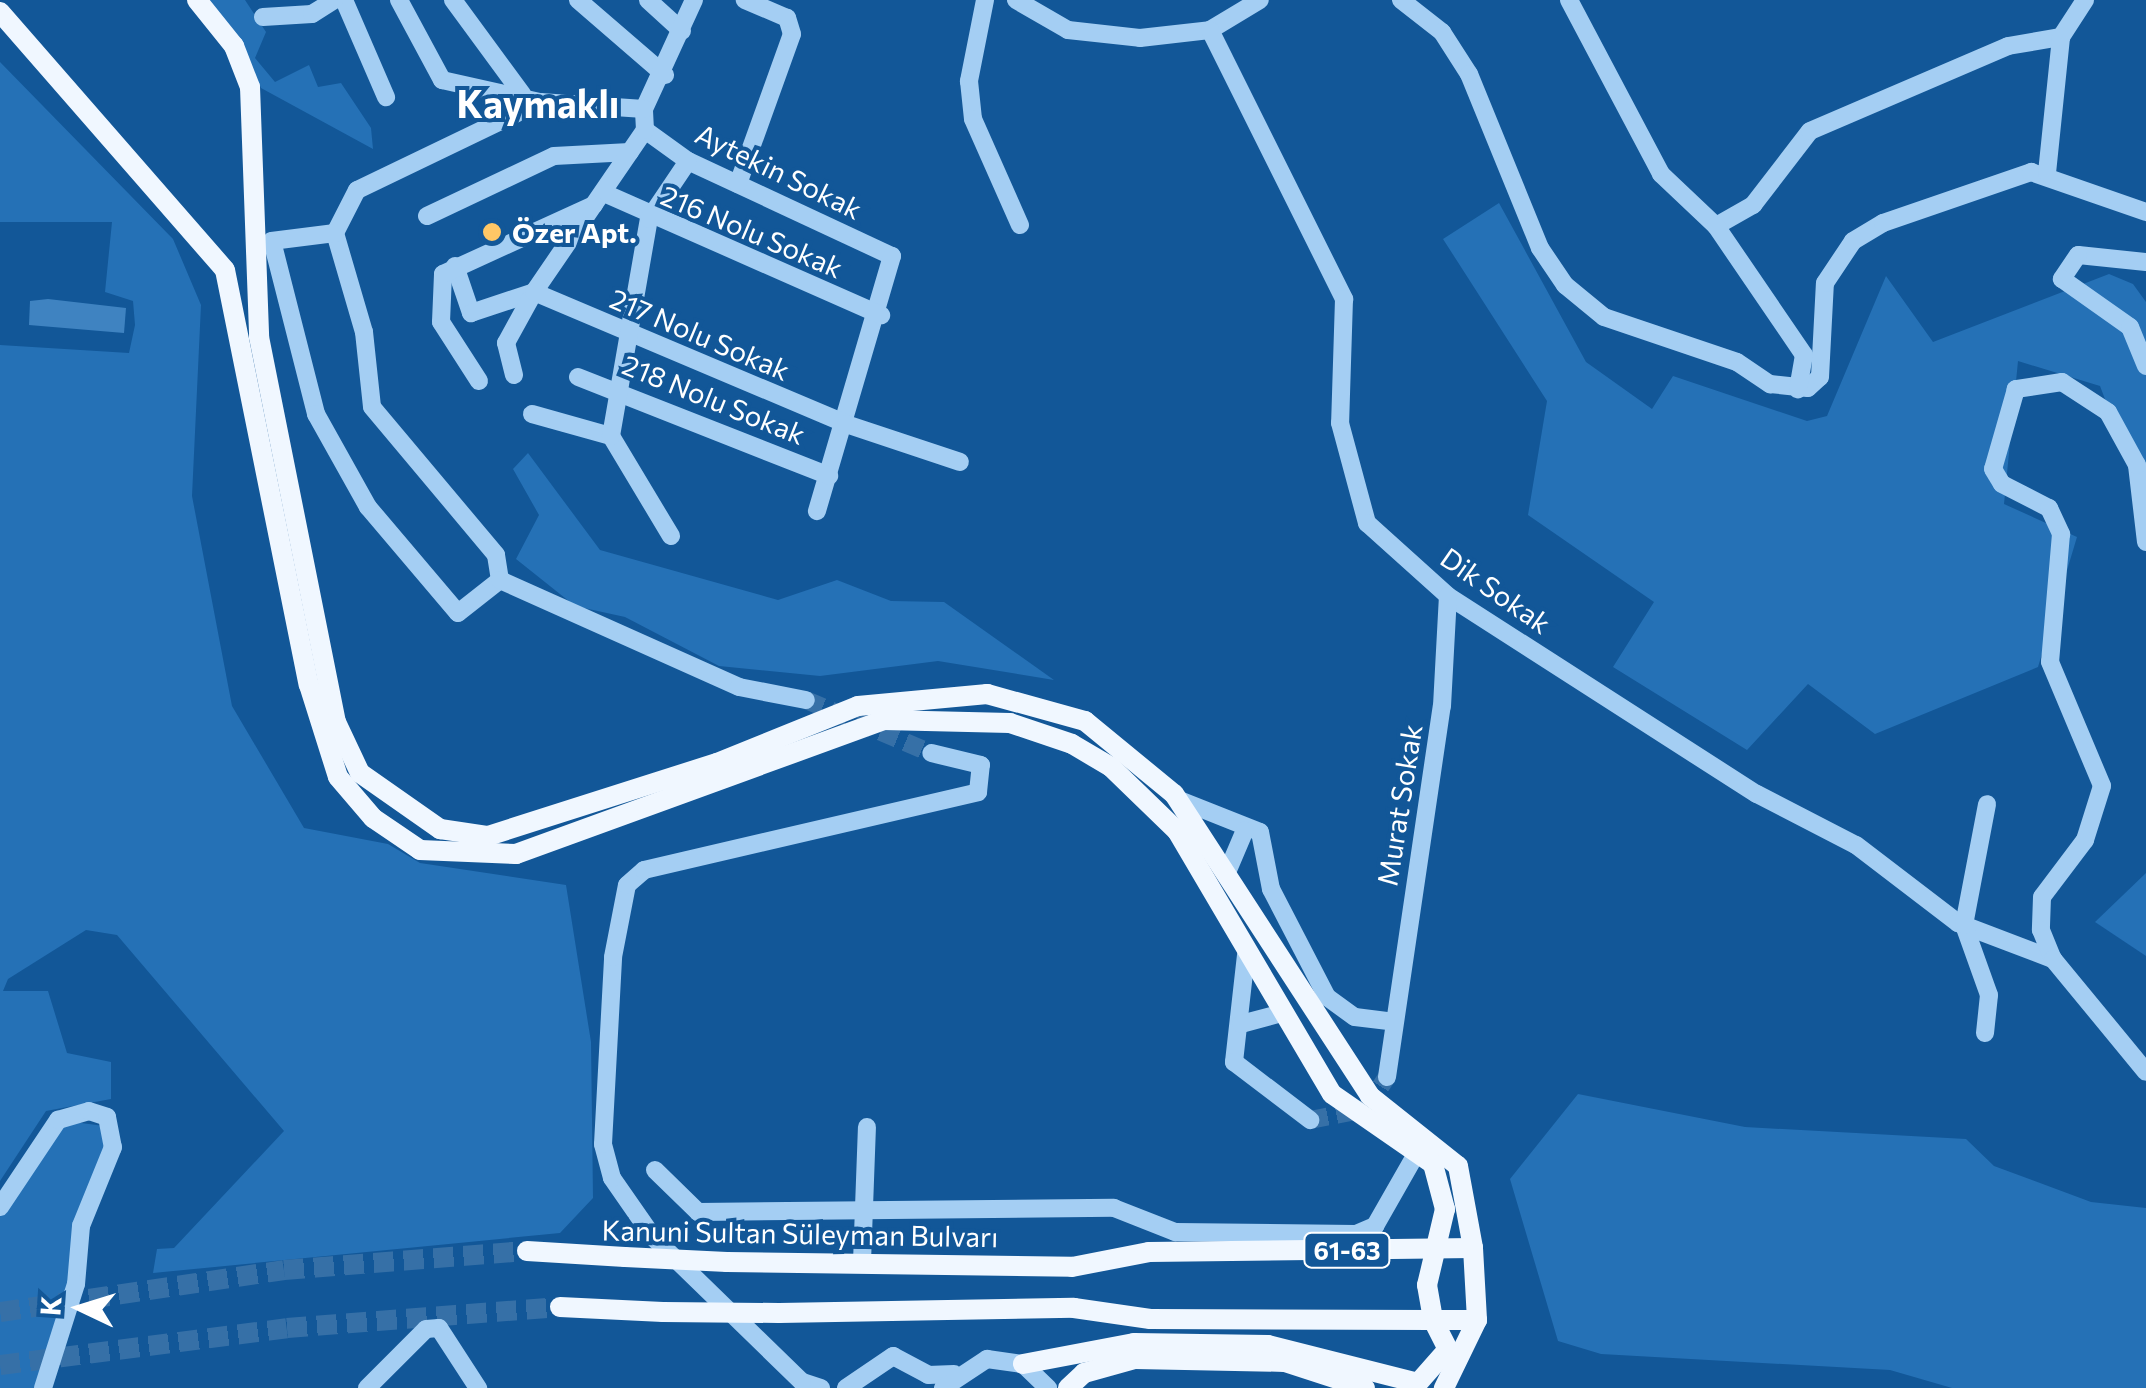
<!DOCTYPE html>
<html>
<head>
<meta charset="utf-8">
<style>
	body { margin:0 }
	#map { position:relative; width:2146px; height:1388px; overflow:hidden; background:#125798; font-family:Commissioner,sans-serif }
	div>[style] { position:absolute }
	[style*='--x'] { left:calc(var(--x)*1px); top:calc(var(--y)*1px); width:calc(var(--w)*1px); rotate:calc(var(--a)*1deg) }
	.green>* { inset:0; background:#2571b6 }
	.building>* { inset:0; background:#3f83c1 }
	.minor-tunnel>* { height:18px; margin-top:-9px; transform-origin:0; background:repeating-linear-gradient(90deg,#3670a7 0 18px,transparent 0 27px) }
	.major-tunnel>* { height:20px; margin-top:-10px; transform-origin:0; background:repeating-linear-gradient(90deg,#3670a7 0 20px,transparent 0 30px) }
	.minor>* { height:18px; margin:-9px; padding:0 9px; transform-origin:9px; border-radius:9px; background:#a4cef3 }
	.major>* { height:20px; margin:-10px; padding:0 10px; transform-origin:10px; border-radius:10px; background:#f0f7ff }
	.major-bridge>* { height:20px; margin:-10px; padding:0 10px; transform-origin:10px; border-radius:10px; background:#f0f7ff }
	.dots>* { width:28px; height:28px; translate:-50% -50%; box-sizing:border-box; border:5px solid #125798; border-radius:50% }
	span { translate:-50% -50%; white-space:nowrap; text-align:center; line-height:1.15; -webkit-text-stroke:8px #125798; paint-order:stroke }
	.shield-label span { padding:2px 8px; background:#125798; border:2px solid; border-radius:8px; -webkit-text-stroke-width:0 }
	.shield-label { font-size:25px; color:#fff; font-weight:700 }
	.street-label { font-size:28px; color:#fff }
	.poi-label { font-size:28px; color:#fff; font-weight:700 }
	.left { translate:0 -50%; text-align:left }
	.district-label { font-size:38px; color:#fff; font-weight:700 }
	.north { position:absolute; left:30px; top:1258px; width:100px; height:100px; -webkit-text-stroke:8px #125798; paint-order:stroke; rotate:274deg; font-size:28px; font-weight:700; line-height:40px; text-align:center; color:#fff }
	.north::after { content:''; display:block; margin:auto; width:35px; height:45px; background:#fff; clip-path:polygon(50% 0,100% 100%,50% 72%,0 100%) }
</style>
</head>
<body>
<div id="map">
	<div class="green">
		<div style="clip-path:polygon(205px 0,245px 0,266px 32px,255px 58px,275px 82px,309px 65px,318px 87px,341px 83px,371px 128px,373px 149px,261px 88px,239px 38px)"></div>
		<div style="clip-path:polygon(0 62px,173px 239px,201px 305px,192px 496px,232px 706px,304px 828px,388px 844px,420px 863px,566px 885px,591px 1042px,593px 1198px,560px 1233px,153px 1273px,157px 1249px,174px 1248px,284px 1131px,117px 935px,86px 930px,8px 979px,3px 991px,48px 991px,67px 1053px,111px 1062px,111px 1099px,46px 1111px,0 1181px,0 345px,129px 353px,135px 325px,133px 301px,105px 292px,112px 222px,0 222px)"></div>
		<div style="clip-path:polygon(1499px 203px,1586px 362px,1652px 409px,1673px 376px,1807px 421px,1827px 416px,1886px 276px,1933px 342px,2109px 274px,2133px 284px,2146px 302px,2146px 507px,2100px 386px,2018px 361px,2004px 504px,2077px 537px,2038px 667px,1875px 734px,1808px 684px,1747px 750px,1613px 667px,1654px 602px,1528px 515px,1547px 401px,1443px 239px)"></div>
		<div style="clip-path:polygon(528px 453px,600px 550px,778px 600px,837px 580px,891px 601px,944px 602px,1054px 680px,938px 661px,820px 676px,719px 666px,625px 617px,575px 606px,516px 559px,539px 515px,513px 469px)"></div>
		<div style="clip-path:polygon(2146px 873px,2146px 956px,2095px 922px)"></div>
		<div style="clip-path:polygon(1578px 1094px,1745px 1127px,1966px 1139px,1994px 1166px,2091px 1202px,2146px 1208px,2146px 1388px,1952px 1388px,1890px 1370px,1601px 1354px,1558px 1341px,1510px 1179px)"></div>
		<div style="clip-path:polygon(58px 1120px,112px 1127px,43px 1388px,0 1388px,0 1195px)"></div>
	</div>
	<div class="building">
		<div style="clip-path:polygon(48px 299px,126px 308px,124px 333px,29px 325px,30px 301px)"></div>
	</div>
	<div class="minor-tunnel">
		<div style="--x:806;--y:700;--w:136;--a:23"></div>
		<div style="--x:1310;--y:1120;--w:57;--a:-11.1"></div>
		<div style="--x:1366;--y:1109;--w:38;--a:-57"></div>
	</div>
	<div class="major-tunnel">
		<div style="--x:0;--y:1312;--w:287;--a:-8.4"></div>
		<div style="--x:284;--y:1270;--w:244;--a:-4.5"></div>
		<div style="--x:0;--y:1365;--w:289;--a:-7.3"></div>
		<div style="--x:287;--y:1328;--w:274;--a:-4.4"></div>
	</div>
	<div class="minor">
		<div style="--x:344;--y:0;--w:106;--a:66.6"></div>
		<div style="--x:399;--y:0;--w:91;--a:61.7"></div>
		<div style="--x:442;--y:80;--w:100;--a:12.7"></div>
		<div style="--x:453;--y:0;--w:117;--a:53.7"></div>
		<div style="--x:578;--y:0;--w:115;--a:40.8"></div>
		<div style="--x:648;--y:0;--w:46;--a:42.4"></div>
		<div style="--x:985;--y:0;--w:83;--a:101.2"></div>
		<div style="--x:969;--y:81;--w:38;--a:84"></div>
		<div style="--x:973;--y:119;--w:116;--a:66.1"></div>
		<div style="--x:1016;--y:0;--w:60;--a:30"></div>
		<div style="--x:1068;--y:30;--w:72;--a:6.3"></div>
		<div style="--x:1140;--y:38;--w:70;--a:-6.5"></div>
		<div style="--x:1210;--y:30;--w:58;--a:-31"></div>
		<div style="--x:1401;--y:0;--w:52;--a:38"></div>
		<div style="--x:1442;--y:32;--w:50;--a:57.3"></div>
		<div style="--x:1469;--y:74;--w:188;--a:67.8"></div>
		<div style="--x:1540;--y:248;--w:45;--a:56"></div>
		<div style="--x:1565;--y:285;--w:50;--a:39.4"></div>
		<div style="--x:1604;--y:317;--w:140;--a:18.7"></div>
		<div style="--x:1737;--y:362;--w:40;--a:34"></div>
		<div style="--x:1770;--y:384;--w:38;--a:6"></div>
		<div style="--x:1808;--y:388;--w:16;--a:-43"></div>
		<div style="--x:1820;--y:377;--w:94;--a:-87"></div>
		<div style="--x:1825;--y:283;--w:50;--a:-56.3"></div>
		<div style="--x:1853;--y:241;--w:35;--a:-31"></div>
		<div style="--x:1883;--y:223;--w:157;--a:-19"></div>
		<div style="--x:2031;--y:172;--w:122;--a:19.2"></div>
		<div style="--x:1569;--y:0;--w:197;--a:62.1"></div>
		<div style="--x:1661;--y:174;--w:76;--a:43.4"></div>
		<div style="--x:1716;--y:226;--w:43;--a:-29.6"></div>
		<div style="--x:1753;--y:205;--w:93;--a:-52.4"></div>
		<div style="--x:1810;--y:131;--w:215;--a:-23.2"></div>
		<div style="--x:2008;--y:46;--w:54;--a:-9.6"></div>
		<div style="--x:263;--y:17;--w:49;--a:-3.5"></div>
		<div style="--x:312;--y:14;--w:26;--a:-32"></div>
		<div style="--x:1210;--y:30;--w:301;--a:63.5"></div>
		<div style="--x:1344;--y:299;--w:124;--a:91.8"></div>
		<div style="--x:1340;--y:423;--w:104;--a:74.9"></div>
		<div style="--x:1367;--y:523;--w:109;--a:42"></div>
		<div style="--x:1448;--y:596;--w:367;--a:32.7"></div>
		<div style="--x:1757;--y:794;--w:111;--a:27.3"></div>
		<div style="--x:1856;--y:845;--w:128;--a:37.4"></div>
		<div style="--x:1958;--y:923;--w:102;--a:20.8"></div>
		<div style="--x:644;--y:109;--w:120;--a:-65.4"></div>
		<div style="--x:645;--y:130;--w:53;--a:35.8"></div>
		<div style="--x:688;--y:161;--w:225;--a:25"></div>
		<div style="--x:892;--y:256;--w:266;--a:106.4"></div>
		<div style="--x:2047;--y:173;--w:137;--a:-84.1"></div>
		<div style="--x:2061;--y:37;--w:44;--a:-57"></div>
		<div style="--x:738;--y:184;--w:159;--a:-70.2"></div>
		<div style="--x:792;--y:34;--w:17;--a:-107"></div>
		<div style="--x:787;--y:18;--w:46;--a:-156.8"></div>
		<div style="--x:604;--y:193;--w:303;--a:23.8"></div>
		<div style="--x:427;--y:216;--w:140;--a:-25.3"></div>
		<div style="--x:554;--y:156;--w:76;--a:-3"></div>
		<div style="--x:1716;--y:226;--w:156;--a:55.7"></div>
		<div style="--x:1804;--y:355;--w:35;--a:100"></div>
		<div style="--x:335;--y:233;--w:103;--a:73.7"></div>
		<div style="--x:364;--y:332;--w:75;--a:83.9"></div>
		<div style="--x:372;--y:407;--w:193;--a:50"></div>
		<div style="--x:496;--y:555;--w:25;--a:81"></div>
		<div style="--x:2146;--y:262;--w:68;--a:-174.1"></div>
		<div style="--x:2078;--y:255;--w:29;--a:124"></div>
		<div style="--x:2062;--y:279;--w:83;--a:35.2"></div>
		<div style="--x:2130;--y:327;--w:42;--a:67.7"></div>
		<div style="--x:455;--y:266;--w:50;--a:71.2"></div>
		<div style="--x:471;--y:313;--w:66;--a:-18.4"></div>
		<div style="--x:534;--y:292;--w:196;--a:-55.6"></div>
		<div style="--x:645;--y:130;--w:21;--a:-93"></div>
		<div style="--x:644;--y:109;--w:104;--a:-176.1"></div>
		<div style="--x:540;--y:102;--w:203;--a:154.3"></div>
		<div style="--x:357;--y:190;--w:48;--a:117.1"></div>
		<div style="--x:335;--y:233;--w:64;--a:172.8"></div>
		<div style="--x:272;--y:241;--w:179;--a:75.7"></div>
		<div style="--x:316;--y:414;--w:107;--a:60.8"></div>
		<div style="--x:368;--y:507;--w:139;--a:49.7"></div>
		<div style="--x:458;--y:613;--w:53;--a:-38.2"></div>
		<div style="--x:514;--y:375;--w:33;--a:-104"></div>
		<div style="--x:506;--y:343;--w:58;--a:-61.2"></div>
		<div style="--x:534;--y:292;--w:339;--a:22.9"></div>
		<div style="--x:846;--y:424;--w:120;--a:18.4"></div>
		<div style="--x:578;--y:377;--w:270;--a:21.5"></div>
		<div style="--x:479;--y:381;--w:70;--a:-122.8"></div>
		<div style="--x:441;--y:322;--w:48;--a:-87.6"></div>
		<div style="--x:443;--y:274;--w:166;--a:-24.6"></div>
		<div style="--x:532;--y:414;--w:82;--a:15.6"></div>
		<div style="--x:671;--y:536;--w:117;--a:-121"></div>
		<div style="--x:611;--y:436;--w:220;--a:-80.1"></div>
		<div style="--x:649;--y:219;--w:70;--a:-56.1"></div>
		<div style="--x:2146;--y:542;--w:78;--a:-96.7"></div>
		<div style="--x:2137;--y:465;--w:60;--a:-118.7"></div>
		<div style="--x:2108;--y:412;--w:55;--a:-146.9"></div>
		<div style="--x:2062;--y:382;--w:47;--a:171.3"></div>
		<div style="--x:2016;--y:389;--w:83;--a:106"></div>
		<div style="--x:1993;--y:469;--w:17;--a:59"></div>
		<div style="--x:2002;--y:484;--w:53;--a:27.1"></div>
		<div style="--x:2049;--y:508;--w:29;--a:65"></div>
		<div style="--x:2061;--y:534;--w:128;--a:94.9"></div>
		<div style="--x:2050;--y:662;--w:134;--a:67.2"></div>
		<div style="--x:2102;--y:786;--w:57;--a:107.5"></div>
		<div style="--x:2085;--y:840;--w:71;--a:127"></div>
		<div style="--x:2042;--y:897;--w:33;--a:92"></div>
		<div style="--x:2041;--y:930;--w:31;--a:68"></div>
		<div style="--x:2053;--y:959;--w:146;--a:50.5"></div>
		<div style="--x:500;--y:580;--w:262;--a:24.1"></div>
		<div style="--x:739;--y:687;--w:68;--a:11"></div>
		<div style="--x:1177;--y:799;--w:89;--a:21.7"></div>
		<div style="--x:1260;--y:832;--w:58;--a:79.1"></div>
		<div style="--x:1271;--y:889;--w:122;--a:62.6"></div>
		<div style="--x:1327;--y:997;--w:34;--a:36"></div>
		<div style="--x:1355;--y:1017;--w:38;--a:7"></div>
		<div style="--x:1228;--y:870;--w:43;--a:-67"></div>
		<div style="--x:1246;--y:955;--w:108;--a:96.4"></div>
		<div style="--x:1234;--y:1062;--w:96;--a:37.3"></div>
		<div style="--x:1241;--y:1024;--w:38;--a:-15"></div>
		<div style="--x:1985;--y:1033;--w:38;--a:-84"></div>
		<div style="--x:1989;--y:995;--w:74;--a:-109.7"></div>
		<div style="--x:1964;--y:925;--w:123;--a:-79.2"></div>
		<div style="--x:1387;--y:1077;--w:375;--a:-81.6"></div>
		<div style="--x:1442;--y:706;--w:110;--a:-86.9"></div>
		<div style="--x:655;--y:1170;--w:60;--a:44.3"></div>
		<div style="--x:698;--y:1212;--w:416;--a:-0.6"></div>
		<div style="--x:1114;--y:1208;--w:66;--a:21.5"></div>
		<div style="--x:1175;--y:1232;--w:181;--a:0.6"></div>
		<div style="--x:1356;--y:1234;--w:21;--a:-23"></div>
		<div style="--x:1375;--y:1226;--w:83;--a:-60.3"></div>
		<div style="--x:0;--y:1207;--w:105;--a:-56.3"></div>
		<div style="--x:58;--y:1120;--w:32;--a:-16"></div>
		<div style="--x:89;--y:1111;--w:19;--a:18"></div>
		<div style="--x:107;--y:1117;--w:31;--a:79"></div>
		<div style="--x:113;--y:1147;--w:85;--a:112.1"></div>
		<div style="--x:81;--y:1226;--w:58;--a:94.9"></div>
		<div style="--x:76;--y:1284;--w:109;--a:107.6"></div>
		<div style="--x:862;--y:1262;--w:135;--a:-87.9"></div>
		<div style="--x:367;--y:1388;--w:83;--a:-45"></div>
		<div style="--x:426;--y:1329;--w:13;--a:-4"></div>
		<div style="--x:439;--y:1328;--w:72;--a:57"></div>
		<div style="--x:821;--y:1388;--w:20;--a:-162"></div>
		<div style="--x:802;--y:1382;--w:208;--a:-135.8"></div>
		<div style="--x:653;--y:1237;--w:72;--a:-124.8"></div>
		<div style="--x:612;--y:1178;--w:35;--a:-105"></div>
		<div style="--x:603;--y:1144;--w:187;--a:-86.9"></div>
		<div style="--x:613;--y:957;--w:73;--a:-79"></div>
		<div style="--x:627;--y:885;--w:23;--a:-41"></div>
		<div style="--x:644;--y:870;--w:343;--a:-13.1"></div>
		<div style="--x:978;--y:792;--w:27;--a:-84"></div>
		<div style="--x:981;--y:765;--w:51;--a:-166.5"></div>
		<div style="--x:846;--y:1388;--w:57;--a:-34.2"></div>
		<div style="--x:893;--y:1356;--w:40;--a:28"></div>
		<div style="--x:928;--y:1375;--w:26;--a:-2"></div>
		<div style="--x:943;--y:1388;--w:53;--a:-33.4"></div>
		<div style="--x:987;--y:1359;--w:36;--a:8"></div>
		<div style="--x:1023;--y:1364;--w:35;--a:44"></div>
	</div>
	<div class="major">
		<div style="--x:197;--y:0;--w:59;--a:51.2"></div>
		<div style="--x:234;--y:46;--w:44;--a:68.7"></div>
		<div style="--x:250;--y:87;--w:250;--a:87.9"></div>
		<div style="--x:259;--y:337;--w:393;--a:78.7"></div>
		<div style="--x:336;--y:722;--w:56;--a:64.8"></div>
		<div style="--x:360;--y:773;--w:98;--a:35"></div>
		<div style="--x:440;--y:829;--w:49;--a:8.3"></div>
		<div style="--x:488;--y:836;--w:240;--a:-17.7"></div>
		<div style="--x:717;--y:763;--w:152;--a:-22"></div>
		<div style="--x:858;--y:706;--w:130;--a:-5.3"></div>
		<div style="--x:987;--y:694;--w:102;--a:15.4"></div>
		<div style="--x:1085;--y:721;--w:115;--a:39.4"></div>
		<div style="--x:1174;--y:794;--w:360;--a:57"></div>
		<div style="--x:1370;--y:1096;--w:112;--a:38.5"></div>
		<div style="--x:1458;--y:1166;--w:83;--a:79.6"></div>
		<div style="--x:0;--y:12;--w:342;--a:48.9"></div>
		<div style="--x:225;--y:270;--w:423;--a:78.6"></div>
		<div style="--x:309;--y:685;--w:96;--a:72.5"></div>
		<div style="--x:338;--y:777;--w:54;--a:49.5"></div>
		<div style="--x:373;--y:818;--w:57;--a:34.2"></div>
		<div style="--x:420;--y:850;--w:96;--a:2.4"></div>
		<div style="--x:516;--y:854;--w:392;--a:-20"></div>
		<div style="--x:884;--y:720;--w:126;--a:1.4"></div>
		<div style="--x:1010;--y:723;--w:65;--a:18.7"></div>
		<div style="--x:1072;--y:744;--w:45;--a:30.5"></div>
		<div style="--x:1111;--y:767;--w:92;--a:44.1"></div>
		<div style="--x:1177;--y:831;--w:305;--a:59.5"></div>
		<div style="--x:1332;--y:1094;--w:123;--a:34.7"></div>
		<div style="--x:1433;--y:1164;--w:47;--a:75.1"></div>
		<div style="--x:1445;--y:1209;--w:78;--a:103.3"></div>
		<div style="--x:1427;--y:1285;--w:36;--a:80"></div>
		<div style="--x:1433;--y:1320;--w:44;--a:0"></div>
		<div style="--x:527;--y:1251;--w:98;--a:3.5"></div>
		<div style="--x:727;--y:1262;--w:345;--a:0.8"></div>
		<div style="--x:1072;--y:1267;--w:78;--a:-11"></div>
		<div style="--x:1149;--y:1252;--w:324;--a:-0.7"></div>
		<div style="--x:1473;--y:1248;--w:72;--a:86.8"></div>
		<div style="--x:1477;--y:1320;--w:76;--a:115.9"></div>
		<div style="--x:560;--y:1307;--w:103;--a:2.8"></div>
		<div style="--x:779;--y:1313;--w:295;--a:-1"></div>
		<div style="--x:1074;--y:1308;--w:77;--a:8.2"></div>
		<div style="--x:1150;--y:1319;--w:283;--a:0.2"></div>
		<div style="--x:1433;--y:1320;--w:33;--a:63"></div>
		<div style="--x:1448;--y:1349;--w:45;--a:131.4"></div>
		<div style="--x:1418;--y:1383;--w:155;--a:-165.8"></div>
		<div style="--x:1268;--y:1345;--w:134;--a:-179.1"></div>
		<div style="--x:1134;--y:1343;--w:113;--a:169.3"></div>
		<div style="--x:1068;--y:1388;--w:22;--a:-43"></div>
		<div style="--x:1084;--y:1373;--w:53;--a:-15.4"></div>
		<div style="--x:1135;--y:1359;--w:150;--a:1.1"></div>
		<div style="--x:1285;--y:1362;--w:84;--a:18"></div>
	</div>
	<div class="major-bridge">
		<div style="--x:625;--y:1257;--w:102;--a:2.8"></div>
		<div style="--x:663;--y:1312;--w:116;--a:0.5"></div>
	</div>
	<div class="dots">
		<div style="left:492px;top:232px;background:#ffc766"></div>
	</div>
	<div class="shield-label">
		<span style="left:1347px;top:1250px">61-63</span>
	</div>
	<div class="street-label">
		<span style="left:779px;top:171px;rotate:26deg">Aytekin Sokak</span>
		<span style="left:752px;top:231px;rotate:23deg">216 Nolu Sokak</span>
		<span style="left:700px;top:334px;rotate:23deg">217 Nolu Sokak</span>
		<span style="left:714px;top:399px;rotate:22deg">218 Nolu Sokak</span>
		<span style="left:1496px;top:590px;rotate:35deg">Dik Sokak</span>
		<span style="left:1399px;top:805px;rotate:-81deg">Murat Sokak</span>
		<span style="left:800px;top:1233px;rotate:1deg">Kanuni Sultan Süleyman Bulvarı</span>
	</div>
	<div class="poi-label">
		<span class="left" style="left:512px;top:232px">Özer Apt.</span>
	</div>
	<div class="district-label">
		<span style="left:538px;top:103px">Kaymaklı</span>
	</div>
	<div class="north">K</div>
</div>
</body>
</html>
